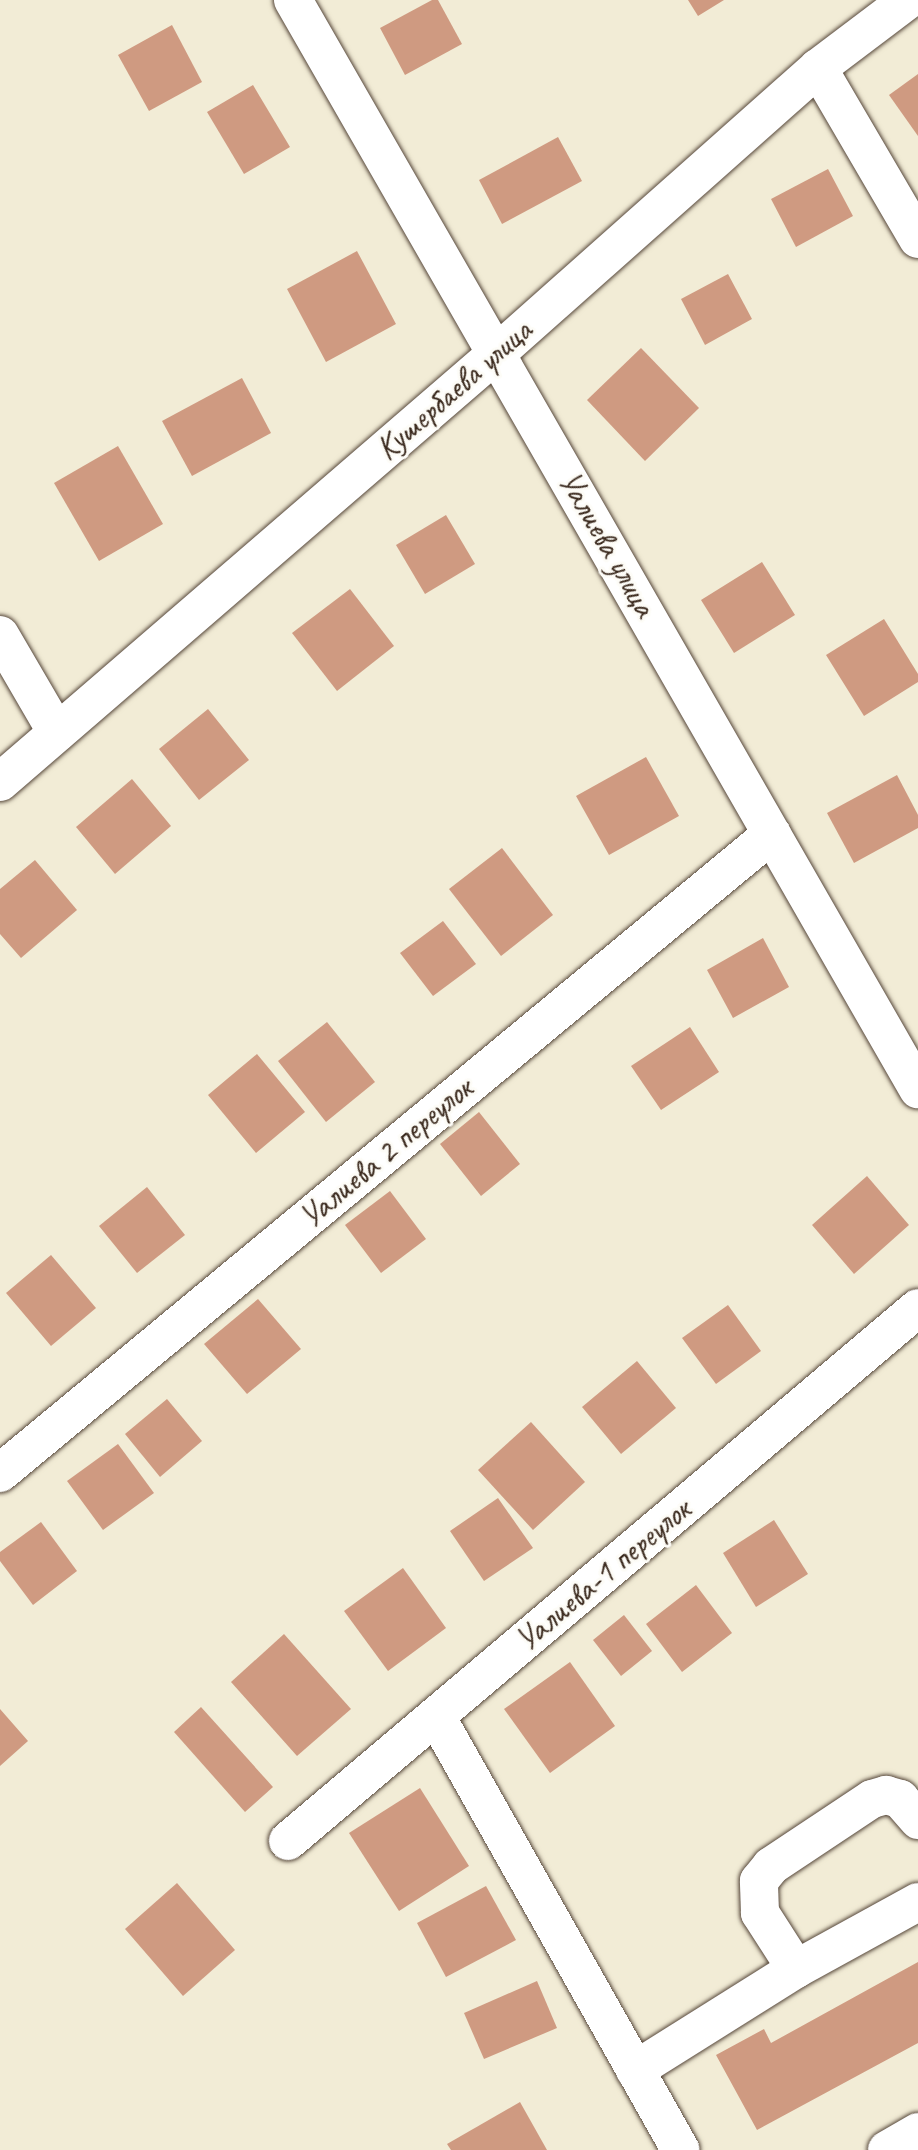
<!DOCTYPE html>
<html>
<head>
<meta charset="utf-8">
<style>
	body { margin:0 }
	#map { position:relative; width:918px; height:2150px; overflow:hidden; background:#f2ecd6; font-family:Caveat,sans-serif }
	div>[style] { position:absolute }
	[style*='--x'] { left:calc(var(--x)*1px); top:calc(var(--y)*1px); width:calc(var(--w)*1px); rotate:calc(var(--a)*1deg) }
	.building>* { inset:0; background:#cf9a81 }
	.roads { filter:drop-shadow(0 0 2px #56473a) drop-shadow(0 0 2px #56473a) }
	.minor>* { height:38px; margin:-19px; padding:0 19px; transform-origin:19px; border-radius:19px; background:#fff }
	span { translate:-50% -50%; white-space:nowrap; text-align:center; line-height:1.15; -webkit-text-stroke:6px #fdfcf7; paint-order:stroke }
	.street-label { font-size:33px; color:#3b2a1e }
</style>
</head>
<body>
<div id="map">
	<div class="building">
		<div style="clip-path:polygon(432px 0,438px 0,462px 44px,405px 75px,380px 28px)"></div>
		<div style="clip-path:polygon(688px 0,724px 0,698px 16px)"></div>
		<div style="clip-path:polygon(172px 25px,202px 82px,149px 111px,118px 55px)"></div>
		<div style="clip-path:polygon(918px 74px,918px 136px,889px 95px)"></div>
		<div style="clip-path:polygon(253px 85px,290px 147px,244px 174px,207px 112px)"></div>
		<div style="clip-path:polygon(558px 137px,582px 181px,502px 224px,479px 180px)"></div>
		<div style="clip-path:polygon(828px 169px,853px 216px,796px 247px,771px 199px)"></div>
		<div style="clip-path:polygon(357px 251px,396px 324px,326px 362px,287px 289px)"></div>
		<div style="clip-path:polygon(728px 274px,752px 319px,705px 345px,681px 299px)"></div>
		<div style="clip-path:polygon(641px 348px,699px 408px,645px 461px,587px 400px)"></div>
		<div style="clip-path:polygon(242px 378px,271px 433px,192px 476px,162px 421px)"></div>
		<div style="clip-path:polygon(118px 446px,163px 524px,99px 561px,54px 483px)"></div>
		<div style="clip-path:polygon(446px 515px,475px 564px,425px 594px,396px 545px)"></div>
		<div style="clip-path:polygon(762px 562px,795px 615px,734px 653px,701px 600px)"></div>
		<div style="clip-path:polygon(350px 589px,394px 646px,337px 691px,292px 633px)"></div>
		<div style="clip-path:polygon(884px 619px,918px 674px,918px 682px,864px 716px,826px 655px)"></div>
		<div style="clip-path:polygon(208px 709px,249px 760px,199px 800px,159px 749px)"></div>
		<div style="clip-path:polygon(646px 757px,679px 816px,609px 855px,576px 796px)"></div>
		<div style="clip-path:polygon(897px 775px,918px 815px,918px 828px,854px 863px,827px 813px)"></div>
		<div style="clip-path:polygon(132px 779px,171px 826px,115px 874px,76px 827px)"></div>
		<div style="clip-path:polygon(502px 848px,553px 915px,501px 956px,449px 889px)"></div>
		<div style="clip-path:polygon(35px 860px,77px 910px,21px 958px,0 934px,0 889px)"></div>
		<div style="clip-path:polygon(443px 921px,476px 964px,433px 996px,400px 953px)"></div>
		<div style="clip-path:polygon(763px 938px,789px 987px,733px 1018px,707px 970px)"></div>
		<div style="clip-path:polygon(327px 1022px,375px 1082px,326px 1122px,278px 1061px)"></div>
		<div style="clip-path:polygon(690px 1027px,719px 1072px,661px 1110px,631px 1066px)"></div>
		<div style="clip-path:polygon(257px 1054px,305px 1112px,256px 1153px,208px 1095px)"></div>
		<div style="clip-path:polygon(479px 1112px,520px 1164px,481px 1196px,440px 1144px)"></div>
		<div style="clip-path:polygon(867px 1176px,909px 1225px,854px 1274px,812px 1225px)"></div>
		<div style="clip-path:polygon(147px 1187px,185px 1235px,137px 1273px,99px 1226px)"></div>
		<div style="clip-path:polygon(390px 1191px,426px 1239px,381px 1273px,345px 1225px)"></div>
		<div style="clip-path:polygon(51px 1255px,96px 1308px,51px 1346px,6px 1293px)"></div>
		<div style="clip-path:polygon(258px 1299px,301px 1349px,247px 1394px,204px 1344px)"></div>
		<div style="clip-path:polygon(728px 1305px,761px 1351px,716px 1384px,682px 1338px)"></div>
		<div style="clip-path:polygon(637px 1361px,676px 1408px,621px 1454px,582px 1407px)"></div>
		<div style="clip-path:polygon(167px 1399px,202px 1441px,160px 1477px,125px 1434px)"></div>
		<div style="clip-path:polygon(531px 1422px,585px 1482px,533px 1530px,478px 1470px)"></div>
		<div style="clip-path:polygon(118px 1444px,154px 1493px,103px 1530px,67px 1481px)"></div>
		<div style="clip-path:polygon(498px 1498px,533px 1548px,484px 1581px,450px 1531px)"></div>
		<div style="clip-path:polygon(774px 1520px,808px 1574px,756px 1607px,723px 1553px)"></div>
		<div style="clip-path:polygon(41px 1522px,77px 1571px,33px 1605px,0 1561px,0 1552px)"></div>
		<div style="clip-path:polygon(403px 1568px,446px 1628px,388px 1671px,344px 1611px)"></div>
		<div style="clip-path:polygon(696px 1585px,732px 1633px,682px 1672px,646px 1624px)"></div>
		<div style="clip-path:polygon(624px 1615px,652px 1651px,621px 1676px,593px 1640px)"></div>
		<div style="clip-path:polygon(284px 1634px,351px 1709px,297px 1756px,231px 1682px)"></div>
		<div style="clip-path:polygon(570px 1662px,615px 1726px,550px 1773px,504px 1709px)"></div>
		<div style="clip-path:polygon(201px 1707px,273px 1787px,245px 1812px,174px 1732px)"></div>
		<div style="clip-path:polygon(0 1709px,28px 1741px,0 1766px)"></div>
		<div style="clip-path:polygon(420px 1788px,469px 1866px,399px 1911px,349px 1833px)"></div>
		<div style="clip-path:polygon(177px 1883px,235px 1950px,183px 1996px,125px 1929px)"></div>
		<div style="clip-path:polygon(486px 1886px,516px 1940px,446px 1977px,417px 1923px)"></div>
		<div style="clip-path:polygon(918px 1962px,918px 2043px,757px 2130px,716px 2055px,764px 2029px,771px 2043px)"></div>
		<div style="clip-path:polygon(537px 1981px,557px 2028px,484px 2059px,464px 2013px)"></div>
		<div style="clip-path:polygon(520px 2102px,547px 2150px,451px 2150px,447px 2144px)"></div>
	</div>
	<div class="roads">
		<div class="minor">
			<div style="--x:293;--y:0;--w:1256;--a:60.15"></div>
			<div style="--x:818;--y:68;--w:198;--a:59.7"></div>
			<div style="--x:0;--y:635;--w:113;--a:59.8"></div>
			<div style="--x:0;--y:782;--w:657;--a:-40.8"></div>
			<div style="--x:497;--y:353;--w:429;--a:-41.6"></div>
			<div style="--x:818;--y:68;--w:113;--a:-37.1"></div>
			<div style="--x:0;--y:1473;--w:1002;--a:-39.62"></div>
			<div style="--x:436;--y:1716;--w:498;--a:60.6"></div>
			<div style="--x:288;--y:1841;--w:825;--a:-40.23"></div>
			<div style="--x:796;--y:1969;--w:67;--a:-122.7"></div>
			<div style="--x:760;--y:1913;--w:32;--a:-92"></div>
			<div style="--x:759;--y:1881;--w:19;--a:-51"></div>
			<div style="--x:771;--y:1866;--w:121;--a:-33.6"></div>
			<div style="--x:872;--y:1799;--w:15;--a:-16"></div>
			<div style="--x:886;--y:1795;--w:15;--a:16"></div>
			<div style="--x:900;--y:1799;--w:28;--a:49"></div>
			<div style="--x:635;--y:2070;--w:190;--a:-32.1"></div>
			<div style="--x:796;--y:1969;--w:139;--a:-28.8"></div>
			<div style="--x:887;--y:2150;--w:36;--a:-30"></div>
		</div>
	</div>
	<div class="street-label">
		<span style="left:454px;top:390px;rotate:-41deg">Кушербаева улица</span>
		<span style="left:607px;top:544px;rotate:60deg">Уалиева улица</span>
		<span style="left:386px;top:1153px;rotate:-40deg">Уалиева 2 переулок</span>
		<span style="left:603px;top:1575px;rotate:-40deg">Уалиева-1 переулок</span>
	</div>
</div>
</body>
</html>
